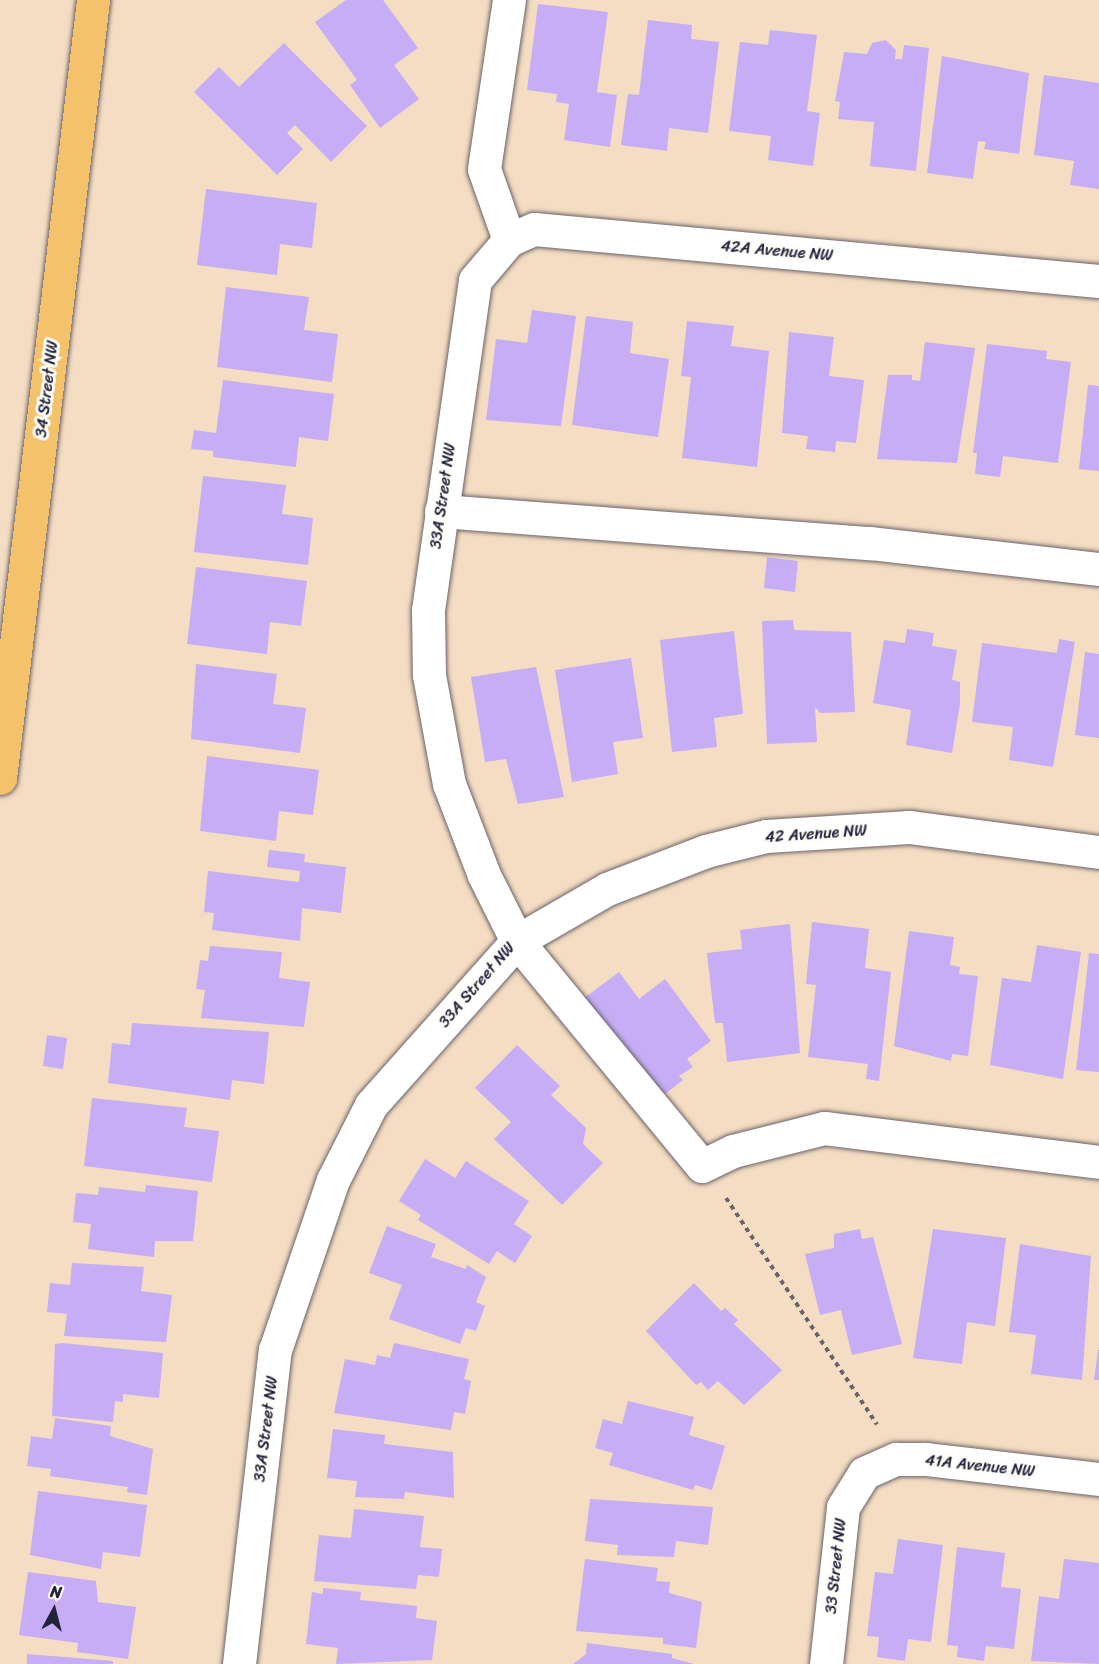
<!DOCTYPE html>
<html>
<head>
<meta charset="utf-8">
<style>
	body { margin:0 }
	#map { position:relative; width:1099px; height:1664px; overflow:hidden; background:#f4ddc2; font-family:Sriracha,sans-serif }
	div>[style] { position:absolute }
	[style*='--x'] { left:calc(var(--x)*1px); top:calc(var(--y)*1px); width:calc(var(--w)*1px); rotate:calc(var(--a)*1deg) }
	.building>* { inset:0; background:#c6adf5 }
	.path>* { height:4px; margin-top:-2px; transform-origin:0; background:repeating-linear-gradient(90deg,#6c636a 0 4.5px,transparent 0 9px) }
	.roads { filter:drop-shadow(0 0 2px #6c636a) drop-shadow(0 0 2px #6c636a) }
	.minor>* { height:33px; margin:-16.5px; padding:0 16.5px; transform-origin:16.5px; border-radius:16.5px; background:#fff }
	.major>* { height:33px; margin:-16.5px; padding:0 16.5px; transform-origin:16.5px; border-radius:16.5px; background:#f3c26a }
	span { translate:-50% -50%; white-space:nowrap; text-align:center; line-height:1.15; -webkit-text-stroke:6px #fdfcf7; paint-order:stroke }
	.street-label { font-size:16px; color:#22223b }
	.north { position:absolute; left:24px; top:1580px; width:60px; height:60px; -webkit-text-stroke:4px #fdfcf7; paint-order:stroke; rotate:7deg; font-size:16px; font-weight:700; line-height:24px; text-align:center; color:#22223b }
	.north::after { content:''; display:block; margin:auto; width:21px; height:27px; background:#22223b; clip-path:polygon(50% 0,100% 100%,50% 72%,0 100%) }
</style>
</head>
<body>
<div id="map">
	<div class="building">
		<div style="clip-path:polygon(346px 0,383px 0,418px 48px,394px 65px,419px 99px,380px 128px,350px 85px,357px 80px,315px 22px)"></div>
		<div style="clip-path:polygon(538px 4px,608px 12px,597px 92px,617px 95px,610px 147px,564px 140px,569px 104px,556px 102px,557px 94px,527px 90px)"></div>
		<div style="clip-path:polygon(648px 20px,692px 25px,691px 39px,719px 42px,708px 133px,669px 128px,667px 151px,621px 145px,628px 94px,639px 95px)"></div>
		<div style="clip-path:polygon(770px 30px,817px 35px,807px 111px,820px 113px,813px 166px,768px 160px,771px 136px,729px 131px,740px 42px,768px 45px)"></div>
		<div style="clip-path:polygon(886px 40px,896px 50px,895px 59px,902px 59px,904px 45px,929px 48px,916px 171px,870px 166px,874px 122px,838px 119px,840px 102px,835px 101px,844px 52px,867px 54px,872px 43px)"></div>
		<div style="clip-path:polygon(284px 43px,367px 126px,331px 162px,295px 125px,287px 133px,303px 149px,277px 175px,194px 92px,219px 67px,239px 87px)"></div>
		<div style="clip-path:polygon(942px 56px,1029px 73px,1019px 154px,984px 149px,986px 142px,978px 141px,973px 179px,927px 173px)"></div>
		<div style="clip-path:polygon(1044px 75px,1099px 83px,1099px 189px,1070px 185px,1074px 161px,1034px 155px)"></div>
		<div style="clip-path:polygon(206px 189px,317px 203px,312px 248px,280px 244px,277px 275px,197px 265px)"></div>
		<div style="clip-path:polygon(226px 287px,309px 297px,304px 330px,338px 334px,332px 382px,217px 367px)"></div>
		<div style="clip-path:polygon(532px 310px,576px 316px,561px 426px,486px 420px,496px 339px,527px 343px)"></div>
		<div style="clip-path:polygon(586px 316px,633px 322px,630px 353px,669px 359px,658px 437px,572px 425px)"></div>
		<div style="clip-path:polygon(687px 321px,734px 326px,731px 346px,769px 351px,757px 467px,682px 458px,691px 377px,681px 376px)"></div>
		<div style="clip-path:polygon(789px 332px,834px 337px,829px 376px,864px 380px,856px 443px,836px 441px,835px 452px,806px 449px,808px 436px,782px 433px)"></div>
		<div style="clip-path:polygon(925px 342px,975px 348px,957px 463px,877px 459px,888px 375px,912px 375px,912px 380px,920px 381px)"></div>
		<div style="clip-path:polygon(987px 344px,1047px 351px,1046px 359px,1071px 362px,1058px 463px,1003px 456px,1000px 477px,975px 474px,977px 453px,973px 453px)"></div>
		<div style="clip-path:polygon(223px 380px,334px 394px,328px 441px,299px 437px,296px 467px,213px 457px,213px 451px,191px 449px,194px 430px,216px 433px)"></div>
		<div style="clip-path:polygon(1088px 385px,1099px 386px,1099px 471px,1079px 469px)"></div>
		<div style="clip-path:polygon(203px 476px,286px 485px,282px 514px,313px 518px,308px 565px,194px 552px)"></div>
		<div style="clip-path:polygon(767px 557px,798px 561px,795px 592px,764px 588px)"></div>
		<div style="clip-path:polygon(196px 567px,307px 581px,301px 626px,270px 622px,267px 654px,187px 644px)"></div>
		<div style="clip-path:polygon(793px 620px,794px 630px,851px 632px,855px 712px,820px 713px,815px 707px,817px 742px,767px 744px,762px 621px)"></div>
		<div style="clip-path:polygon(907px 629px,934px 633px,932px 646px,957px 650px,952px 680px,960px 682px,960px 704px,952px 753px,906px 745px,911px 710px,873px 703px,884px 640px,905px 643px)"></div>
		<div style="clip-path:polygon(734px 631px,743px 714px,714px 718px,717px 747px,672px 752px,660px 640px)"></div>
		<div style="clip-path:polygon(1059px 639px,1075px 642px,1053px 767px,1009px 760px,1013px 727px,972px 722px,982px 643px,1057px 653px)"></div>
		<div style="clip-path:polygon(1085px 652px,1099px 654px,1099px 738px,1075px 735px)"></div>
		<div style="clip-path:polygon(631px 658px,643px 738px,613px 742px,618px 774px,572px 782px,555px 670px)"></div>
		<div style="clip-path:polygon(196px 664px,277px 674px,273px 704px,306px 708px,300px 753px,191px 739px)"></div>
		<div style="clip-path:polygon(536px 667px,564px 797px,518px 804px,506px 759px,485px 762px,471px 677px)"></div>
		<div style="clip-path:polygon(207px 756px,319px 770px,313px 815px,279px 811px,276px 841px,200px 831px)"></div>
		<div style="clip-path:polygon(269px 850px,305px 854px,304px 862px,346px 867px,341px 913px,302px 908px,300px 941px,212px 930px,214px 913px,204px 912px,208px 871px,299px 882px,300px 871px,267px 867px)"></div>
		<div style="clip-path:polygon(812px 922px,869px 929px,865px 968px,891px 972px,879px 1081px,866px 1079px,868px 1064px,808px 1057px,816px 985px,806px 984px)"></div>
		<div style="clip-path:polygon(790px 924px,800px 1053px,727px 1062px,723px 1023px,715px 1023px,707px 953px,742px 949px,740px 930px)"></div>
		<div style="clip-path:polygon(909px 931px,954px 937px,950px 965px,960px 967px,959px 974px,978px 976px,968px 1056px,952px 1054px,951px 1061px,894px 1046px)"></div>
		<div style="clip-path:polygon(1037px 945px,1081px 952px,1063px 1079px,990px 1065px,1002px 978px,1031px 982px)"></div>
		<div style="clip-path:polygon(210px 946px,282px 952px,279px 978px,310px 982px,304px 1027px,201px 1018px,205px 990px,196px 989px,200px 960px,208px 961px)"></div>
		<div style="clip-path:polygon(1089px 953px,1099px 954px,1099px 1072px,1076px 1070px)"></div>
		<div style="clip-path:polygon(619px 972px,639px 999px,665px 979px,711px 1041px,687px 1059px,693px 1067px,679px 1076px,683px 1080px,655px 1102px,580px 1001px)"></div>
		<div style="clip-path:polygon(132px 1023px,269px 1032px,264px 1084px,232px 1080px,230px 1100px,108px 1083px,112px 1043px,130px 1045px)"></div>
		<div style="clip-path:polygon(47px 1035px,67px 1038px,63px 1069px,43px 1066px)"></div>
		<div style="clip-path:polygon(517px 1045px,560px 1086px,551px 1095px,586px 1128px,583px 1144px,603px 1163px,562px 1205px,494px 1139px,511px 1122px,475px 1088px)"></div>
		<div style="clip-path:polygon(92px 1098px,187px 1108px,184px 1127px,219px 1131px,212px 1182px,84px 1166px)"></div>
		<div style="clip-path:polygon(425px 1159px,455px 1178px,466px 1161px,529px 1201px,514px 1224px,532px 1236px,515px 1263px,497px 1251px,489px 1264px,418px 1220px,421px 1215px,399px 1201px)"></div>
		<div style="clip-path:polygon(146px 1185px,198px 1191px,193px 1241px,155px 1241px,154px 1257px,88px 1249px,91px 1224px,73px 1222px,76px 1193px,98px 1195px,99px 1187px,145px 1192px)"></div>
		<div style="clip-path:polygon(387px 1226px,436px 1244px,431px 1257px,466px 1269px,467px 1265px,486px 1277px,476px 1302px,485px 1306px,476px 1331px,466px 1328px,460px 1344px,389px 1319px,402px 1285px,369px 1273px)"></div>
		<div style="clip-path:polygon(860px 1229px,862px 1239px,873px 1237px,902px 1344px,852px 1355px,841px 1310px,820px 1315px,805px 1254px,834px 1248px,834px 1234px)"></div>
		<div style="clip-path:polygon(933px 1229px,1006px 1238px,995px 1326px,967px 1322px,962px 1364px,913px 1358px)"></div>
		<div style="clip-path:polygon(1020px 1244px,1091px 1256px,1082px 1380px,1031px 1374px,1036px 1335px,1009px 1332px)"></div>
		<div style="clip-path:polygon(72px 1263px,144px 1267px,141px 1291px,172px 1295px,166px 1342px,64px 1336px,67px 1314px,47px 1312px,50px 1283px,70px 1285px)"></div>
		<div style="clip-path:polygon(694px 1283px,721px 1311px,725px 1308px,738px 1320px,734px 1324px,782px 1370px,744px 1405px,718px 1381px,708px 1390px,701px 1382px,696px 1385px,646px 1331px)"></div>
		<div style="clip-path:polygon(62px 1343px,163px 1353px,159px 1398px,123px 1394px,123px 1402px,115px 1401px,113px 1422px,52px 1416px,55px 1344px)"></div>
		<div style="clip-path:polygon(394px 1343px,469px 1359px,464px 1379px,471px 1381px,465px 1414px,454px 1412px,451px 1430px,334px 1413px,345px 1359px,375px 1365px,377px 1355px,390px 1358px)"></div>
		<div style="clip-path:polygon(1098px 1350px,1099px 1350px,1099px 1380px,1094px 1380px)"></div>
		<div style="clip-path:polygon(628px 1401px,694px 1417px,689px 1435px,725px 1446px,712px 1490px,695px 1485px,693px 1490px,609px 1465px,613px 1453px,595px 1448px,603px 1419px,622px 1424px)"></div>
		<div style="clip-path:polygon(55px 1418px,111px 1426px,110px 1436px,153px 1449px,147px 1495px,127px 1492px,128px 1487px,50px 1476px,51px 1469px,27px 1466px,31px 1436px,52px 1439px)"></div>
		<div style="clip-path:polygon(333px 1429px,385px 1435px,384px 1444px,453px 1452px,454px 1498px,405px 1492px,404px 1499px,355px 1497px,357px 1481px,327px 1478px)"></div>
		<div style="clip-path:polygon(38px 1491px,147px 1505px,140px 1557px,103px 1552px,101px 1569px,30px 1555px)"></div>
		<div style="clip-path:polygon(590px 1499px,713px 1507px,708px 1545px,676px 1541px,674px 1557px,617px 1555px,618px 1545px,585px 1541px)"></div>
		<div style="clip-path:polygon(354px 1509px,424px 1516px,420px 1547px,442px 1549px,439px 1577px,418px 1575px,416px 1589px,314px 1581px,319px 1535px,351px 1538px)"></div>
		<div style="clip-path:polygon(898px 1539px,943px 1545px,931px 1642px,908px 1639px,905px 1661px,877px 1657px,879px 1637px,867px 1636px,875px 1572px,893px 1574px)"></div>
		<div style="clip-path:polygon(957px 1547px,1005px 1553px,1001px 1587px,1021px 1589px,1014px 1649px,986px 1646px,984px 1661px,957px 1657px,958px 1646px,947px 1645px)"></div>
		<div style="clip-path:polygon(585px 1559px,658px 1568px,656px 1581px,670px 1582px,669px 1593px,702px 1602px,696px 1648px,663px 1644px,663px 1638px,576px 1631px)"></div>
		<div style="clip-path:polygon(1064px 1559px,1099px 1563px,1099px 1664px,1031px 1661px,1039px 1596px,1059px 1599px)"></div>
		<div style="clip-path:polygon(28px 1572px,96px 1581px,98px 1602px,136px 1607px,128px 1659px,77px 1652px,78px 1643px,19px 1635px)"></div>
		<div style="clip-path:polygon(323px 1588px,361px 1592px,360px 1600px,417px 1606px,416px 1618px,437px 1621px,432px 1660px,336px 1664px,338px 1648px,306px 1644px,312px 1592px,323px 1594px)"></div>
		<div style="clip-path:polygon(587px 1643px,672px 1654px,672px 1658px,694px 1664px,573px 1664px,586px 1654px)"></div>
		<div style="clip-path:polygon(27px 1654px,113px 1661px,113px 1664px,27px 1664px)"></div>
	</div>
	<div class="path">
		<div style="--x:726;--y:1198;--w:272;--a:56.3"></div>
	</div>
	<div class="roads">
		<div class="minor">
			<div style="--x:509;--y:240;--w:75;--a:-109.4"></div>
			<div style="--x:484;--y:169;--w:171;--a:-81.6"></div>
			<div style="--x:441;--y:511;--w:430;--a:4.3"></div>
			<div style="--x:870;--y:543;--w:230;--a:6.5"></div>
			<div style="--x:1099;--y:852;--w:192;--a:-172.5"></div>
			<div style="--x:909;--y:827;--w:143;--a:176.4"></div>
			<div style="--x:766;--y:836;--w:62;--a:166"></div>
			<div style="--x:706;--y:851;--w:106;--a:159"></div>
			<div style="--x:607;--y:889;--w:104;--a:150"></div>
			<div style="--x:517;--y:941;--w:291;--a:50.6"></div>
			<div style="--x:702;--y:1166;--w:34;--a:-26"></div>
			<div style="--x:733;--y:1151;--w:94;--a:-14.2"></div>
			<div style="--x:824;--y:1128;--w:277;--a:7"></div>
			<div style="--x:239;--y:1664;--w:316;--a:-83.5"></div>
			<div style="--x:275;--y:1350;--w:180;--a:-71.2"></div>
			<div style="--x:333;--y:1180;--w:84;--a:-63.1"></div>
			<div style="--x:371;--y:1105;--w:220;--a:-48.3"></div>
			<div style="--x:517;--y:941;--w:74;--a:-116.6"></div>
			<div style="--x:484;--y:875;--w:97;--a:-111"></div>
			<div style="--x:449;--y:784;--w:111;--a:-100.4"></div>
			<div style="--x:429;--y:675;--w:65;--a:-90.9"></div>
			<div style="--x:428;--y:610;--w:333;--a:-81.9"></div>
			<div style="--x:475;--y:280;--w:52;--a:-49.6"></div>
			<div style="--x:509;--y:240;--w:27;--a:-24"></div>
			<div style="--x:534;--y:229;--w:567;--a:5.26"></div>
			<div style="--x:826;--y:1664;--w:158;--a:-83.8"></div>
			<div style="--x:843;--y:1507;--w:40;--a:-58"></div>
			<div style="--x:864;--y:1473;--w:35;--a:-24"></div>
			<div style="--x:896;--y:1459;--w:30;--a:0"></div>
			<div style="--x:926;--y:1459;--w:174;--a:6.6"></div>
		</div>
		<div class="major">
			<div style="--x:0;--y:778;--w:784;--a:-83.18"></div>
		</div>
	</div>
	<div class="street-label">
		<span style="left:777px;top:251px;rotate:5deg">42A Avenue NW</span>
		<span style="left:47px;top:389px;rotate:-83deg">34 Street NW</span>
		<span style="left:443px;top:496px;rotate:-82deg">33A Street NW</span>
		<span style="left:816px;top:834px;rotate:-4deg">42 Avenue NW</span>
		<span style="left:477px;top:985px;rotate:-49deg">33A Street NW</span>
		<span style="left:266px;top:1429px;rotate:-83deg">33A Street NW</span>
		<span style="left:980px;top:1466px;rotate:6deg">41A Avenue NW</span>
		<span style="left:836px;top:1566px;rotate:-84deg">33 Street NW</span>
	</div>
	<div class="north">N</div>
</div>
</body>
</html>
